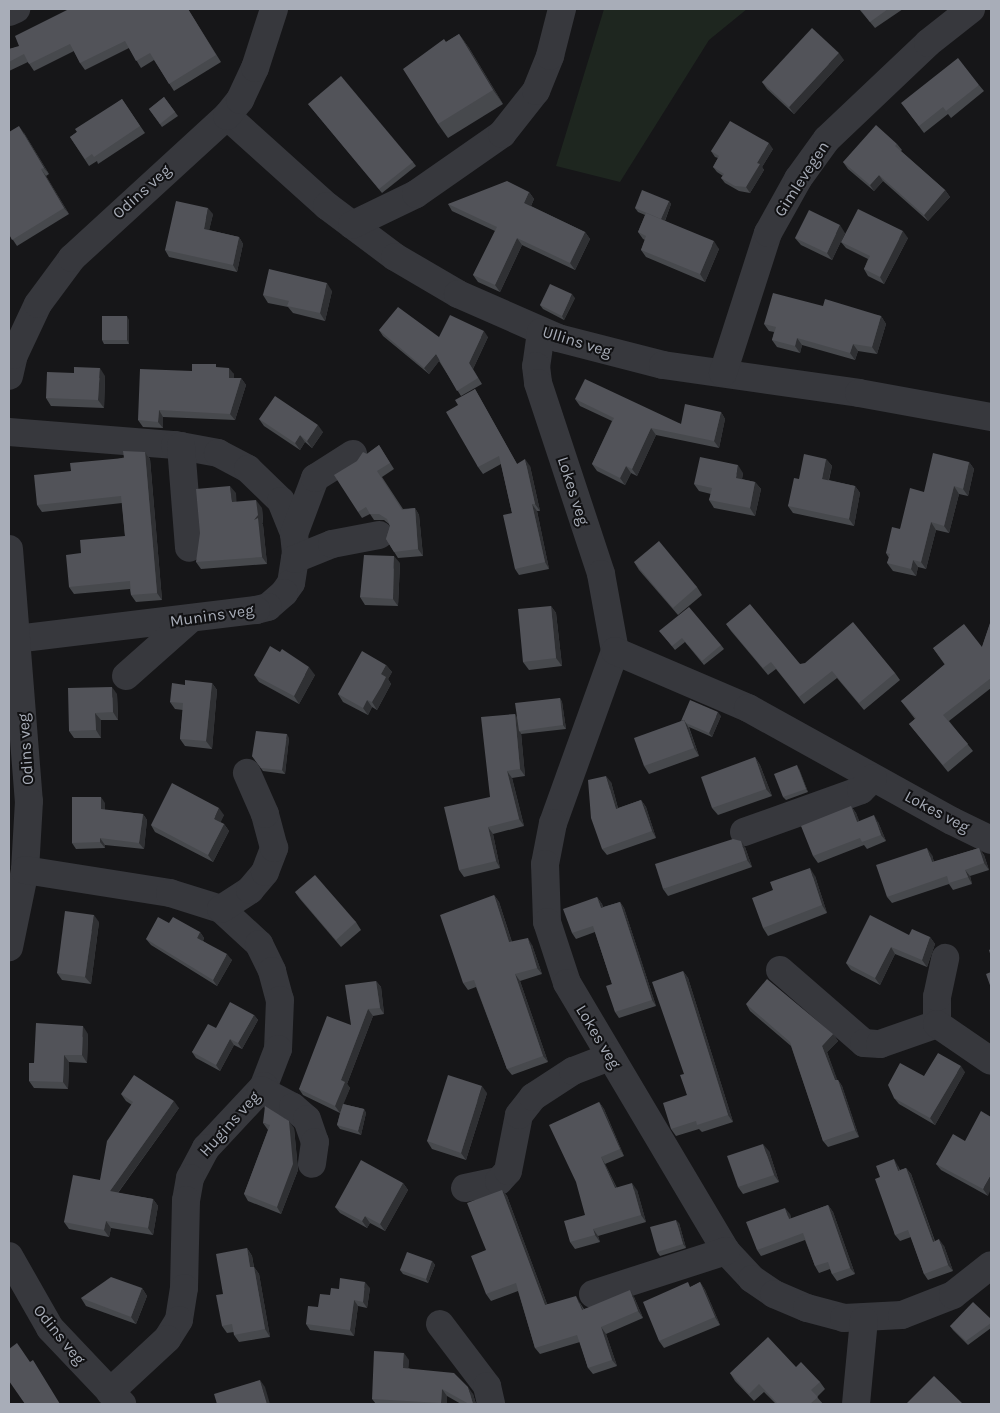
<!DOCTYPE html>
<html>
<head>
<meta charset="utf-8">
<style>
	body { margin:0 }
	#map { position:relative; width:1000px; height:1413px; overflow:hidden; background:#161618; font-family:Karla,sans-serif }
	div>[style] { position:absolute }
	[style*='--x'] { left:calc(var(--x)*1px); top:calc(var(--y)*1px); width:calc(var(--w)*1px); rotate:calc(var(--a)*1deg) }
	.green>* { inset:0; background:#1e261f }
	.minor>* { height:28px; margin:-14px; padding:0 14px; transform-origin:14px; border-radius:14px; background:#37383d }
	.wall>* { inset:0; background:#47494d }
	.shaded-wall>* { inset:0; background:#2f3033 }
	.building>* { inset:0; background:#525359 }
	span { translate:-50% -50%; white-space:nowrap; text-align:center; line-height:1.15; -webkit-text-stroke:4px #111113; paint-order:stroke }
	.street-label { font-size:16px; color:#a8adb8 }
	.frame { position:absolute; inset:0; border:10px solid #a8adb8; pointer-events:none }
</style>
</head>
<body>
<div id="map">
	<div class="green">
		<div style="clip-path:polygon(604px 9px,747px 9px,709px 40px,620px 182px,556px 166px)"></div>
	</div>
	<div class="minor">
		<div style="--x:9;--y:12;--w:8;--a:-23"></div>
		<div style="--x:227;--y:116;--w:135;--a:42"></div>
		<div style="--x:327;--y:206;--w:85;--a:36.9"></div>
		<div style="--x:395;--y:257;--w:73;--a:30.4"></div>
		<div style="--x:458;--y:294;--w:109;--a:23.7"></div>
		<div style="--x:558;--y:338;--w:108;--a:14.4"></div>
		<div style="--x:663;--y:365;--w:198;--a:8.1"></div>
		<div style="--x:859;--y:393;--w:134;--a:10.3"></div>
		<div style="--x:352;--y:225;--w:71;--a:-25.8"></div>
		<div style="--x:416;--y:194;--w:105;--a:-34.9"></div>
		<div style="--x:502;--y:134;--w:55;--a:-51.7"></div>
		<div style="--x:536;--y:91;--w:38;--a:-68"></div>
		<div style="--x:550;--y:56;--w:49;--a:-75.7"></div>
		<div style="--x:541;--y:332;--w:34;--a:98"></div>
		<div style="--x:536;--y:366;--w:17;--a:83"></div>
		<div style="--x:538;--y:383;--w:201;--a:71.7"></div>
		<div style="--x:601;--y:574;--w:78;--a:79.7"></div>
		<div style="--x:615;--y:651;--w:183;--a:109.8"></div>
		<div style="--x:553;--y:823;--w:42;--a:101"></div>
		<div style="--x:545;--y:864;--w:58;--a:88"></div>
		<div style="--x:547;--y:922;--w:64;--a:71.8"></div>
		<div style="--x:567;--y:983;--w:312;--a:59.3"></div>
		<div style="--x:726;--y:1251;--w:38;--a:47"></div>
		<div style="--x:752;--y:1279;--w:27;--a:34"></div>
		<div style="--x:774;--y:1294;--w:36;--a:23"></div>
		<div style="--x:807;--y:1308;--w:38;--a:15"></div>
		<div style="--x:844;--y:1318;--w:58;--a:-3"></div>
		<div style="--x:902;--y:1315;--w:55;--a:-21.4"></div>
		<div style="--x:953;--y:1295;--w:48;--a:-38.3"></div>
		<div style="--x:723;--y:373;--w:147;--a:-72.2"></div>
		<div style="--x:768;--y:233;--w:62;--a:-60.9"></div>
		<div style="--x:798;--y:179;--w:49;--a:-54.1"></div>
		<div style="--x:827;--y:139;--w:139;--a:-43.5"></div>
		<div style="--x:928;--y:43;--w:55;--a:-38.3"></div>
		<div style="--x:9;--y:376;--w:22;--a:-77"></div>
		<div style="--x:14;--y:355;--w:56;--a:-64.8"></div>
		<div style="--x:38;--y:304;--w:57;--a:-53.5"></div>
		<div style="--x:72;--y:258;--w:210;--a:-42.5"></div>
		<div style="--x:227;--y:116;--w:21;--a:-51"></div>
		<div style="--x:240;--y:100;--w:35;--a:-65"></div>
		<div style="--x:255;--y:68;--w:62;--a:-72.1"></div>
		<div style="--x:9;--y:432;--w:167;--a:4.5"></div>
		<div style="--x:175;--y:445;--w:44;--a:10.5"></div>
		<div style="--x:218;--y:453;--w:34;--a:28"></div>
		<div style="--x:248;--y:469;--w:46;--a:44.1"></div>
		<div style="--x:281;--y:501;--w:35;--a:68"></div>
		<div style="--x:294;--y:534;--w:18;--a:84"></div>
		<div style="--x:296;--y:552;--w:31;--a:99"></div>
		<div style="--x:291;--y:583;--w:12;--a:125"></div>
		<div style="--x:284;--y:593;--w:21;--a:139"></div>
		<div style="--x:268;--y:607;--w:12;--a:166"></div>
		<div style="--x:256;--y:610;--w:241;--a:173.1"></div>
		<div style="--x:181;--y:446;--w:102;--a:85.5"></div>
		<div style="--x:294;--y:534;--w:60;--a:-69.4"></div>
		<div style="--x:315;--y:478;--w:45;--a:-32.3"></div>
		<div style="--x:9;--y:549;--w:253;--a:85.5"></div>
		<div style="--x:29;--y:801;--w:69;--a:93.3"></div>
		<div style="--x:25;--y:870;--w:79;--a:101.7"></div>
		<div style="--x:295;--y:559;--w:40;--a:-22"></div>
		<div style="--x:332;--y:544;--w:48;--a:-10.8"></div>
		<div style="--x:615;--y:651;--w:145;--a:23.2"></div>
		<div style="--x:748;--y:708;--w:233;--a:29"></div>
		<div style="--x:952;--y:821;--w:43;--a:26"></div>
		<div style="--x:126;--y:676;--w:84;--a:-41.6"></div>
		<div style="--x:744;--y:832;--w:124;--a:-19.7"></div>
		<div style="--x:861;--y:790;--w:17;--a:-45"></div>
		<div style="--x:25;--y:870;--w:147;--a:9"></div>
		<div style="--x:170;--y:893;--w:53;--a:17.4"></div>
		<div style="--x:221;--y:909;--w:52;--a:42.6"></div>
		<div style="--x:259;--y:944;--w:30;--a:64"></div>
		<div style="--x:272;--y:971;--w:30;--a:75"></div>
		<div style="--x:280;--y:1000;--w:49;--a:92.3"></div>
		<div style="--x:278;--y:1049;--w:40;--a:111"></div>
		<div style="--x:264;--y:1086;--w:85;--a:133.1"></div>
		<div style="--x:206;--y:1148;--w:34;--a:118"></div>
		<div style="--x:190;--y:1178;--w:22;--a:100"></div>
		<div style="--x:186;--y:1200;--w:88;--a:91.3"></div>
		<div style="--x:184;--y:1288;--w:32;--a:99"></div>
		<div style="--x:179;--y:1320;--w:22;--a:122"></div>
		<div style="--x:167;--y:1339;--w:78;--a:137.1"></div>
		<div style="--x:221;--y:909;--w:35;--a:-33"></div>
		<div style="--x:250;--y:890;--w:23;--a:-50"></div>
		<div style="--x:265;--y:872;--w:26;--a:-69"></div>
		<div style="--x:274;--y:848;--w:35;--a:-105"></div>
		<div style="--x:265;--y:814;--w:45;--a:-113.7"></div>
		<div style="--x:780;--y:970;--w:111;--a:41"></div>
		<div style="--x:864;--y:1043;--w:16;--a:4"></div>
		<div style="--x:880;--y:1044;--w:60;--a:-19.3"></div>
		<div style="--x:937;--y:1024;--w:27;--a:-90"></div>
		<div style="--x:937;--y:997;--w:40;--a:-78"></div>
		<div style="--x:937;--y:1024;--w:65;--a:34.4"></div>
		<div style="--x:261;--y:1090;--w:36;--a:28"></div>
		<div style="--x:293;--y:1107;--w:18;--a:41"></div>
		<div style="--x:307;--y:1119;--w:24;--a:71"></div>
		<div style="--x:315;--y:1142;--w:22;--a:98"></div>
		<div style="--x:465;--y:1188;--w:35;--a:-12"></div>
		<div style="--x:499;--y:1181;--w:13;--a:-48"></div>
		<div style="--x:508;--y:1171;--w:57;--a:-78.9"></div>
		<div style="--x:519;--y:1115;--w:23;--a:-52"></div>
		<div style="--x:533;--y:1097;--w:48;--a:-33"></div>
		<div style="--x:573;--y:1071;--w:40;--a:-21"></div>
		<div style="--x:9;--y:1256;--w:83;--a:60.3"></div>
		<div style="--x:50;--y:1328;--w:105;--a:46.5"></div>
		<div style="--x:593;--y:1294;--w:140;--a:-17.9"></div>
		<div style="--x:440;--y:1324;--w:78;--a:52.8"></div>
		<div style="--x:487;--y:1386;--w:18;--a:77"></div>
		<div style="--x:856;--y:1404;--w:84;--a:-84.6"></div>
	</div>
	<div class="wall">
		<div style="clip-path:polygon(188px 9px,221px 62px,174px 91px,154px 60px,141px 68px,129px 48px,85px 70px,80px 63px,74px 51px,34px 71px,28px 62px,9px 71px,9px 49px)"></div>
		<div style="clip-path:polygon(859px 9px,903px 9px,875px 28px)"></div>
		<div style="clip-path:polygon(459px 34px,469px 48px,503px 104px,448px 138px,438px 124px,446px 42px)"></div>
		<div style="clip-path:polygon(844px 60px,794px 114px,767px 89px,762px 82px)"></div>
		<div style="clip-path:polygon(979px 85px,984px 91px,951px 118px,948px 114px,924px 133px,906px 109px)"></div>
		<div style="clip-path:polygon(164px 97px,178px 116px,162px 127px,149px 109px)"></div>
		<div style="clip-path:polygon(122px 99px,145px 133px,98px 164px,97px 161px,89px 166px,70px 137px)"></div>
		<div style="clip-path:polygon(308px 104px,413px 162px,416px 166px,382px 193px)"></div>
		<div style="clip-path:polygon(24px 133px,49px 174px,46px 176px,69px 214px,17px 246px,9px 234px)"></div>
		<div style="clip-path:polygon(897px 144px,902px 150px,901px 151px,945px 190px,950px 197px,928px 221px,883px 181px,874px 191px,848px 169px,843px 162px)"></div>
		<div style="clip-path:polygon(773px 149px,762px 167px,764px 170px,750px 193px,739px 191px,725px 183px,721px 178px,723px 176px,717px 172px,713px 167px,718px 158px,715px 157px,711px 151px)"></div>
		<div style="clip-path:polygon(529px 192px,534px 199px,531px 206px,585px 232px,590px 239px,575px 270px,522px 245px,500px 292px,478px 282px,473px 275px,495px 231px,452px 211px,448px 204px)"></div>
		<div style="clip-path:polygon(669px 201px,671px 204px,665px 221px,719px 249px,705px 282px,646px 257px,641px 250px,645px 240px,643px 239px,638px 232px,645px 215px,638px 212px,635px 208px)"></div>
		<div style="clip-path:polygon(213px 214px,209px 230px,239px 237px,243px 244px,237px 272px,169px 257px,165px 250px)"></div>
		<div style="clip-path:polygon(845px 233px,832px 260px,801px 245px,795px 238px)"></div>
		<div style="clip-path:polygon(908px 238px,884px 284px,868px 276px,864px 269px,868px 259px,846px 248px,841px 242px)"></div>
		<div style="clip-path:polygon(332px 291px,325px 321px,293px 313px,288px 307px,268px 303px,263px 295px)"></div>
		<div style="clip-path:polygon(575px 298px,564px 320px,543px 309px,540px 305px)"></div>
		<div style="clip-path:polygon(823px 306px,881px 316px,886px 324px,877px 354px,858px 351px,855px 360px,802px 345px,800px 353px,777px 347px,772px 340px,774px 332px,769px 331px,764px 324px)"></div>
		<div style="clip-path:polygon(129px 320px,129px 344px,104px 344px,102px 340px)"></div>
		<div style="clip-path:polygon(379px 330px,439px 337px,488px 337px,473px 369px,482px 384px,461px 396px,439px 361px,429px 374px,383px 336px)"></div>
		<div style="clip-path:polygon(219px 368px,234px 374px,234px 378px,241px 378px,246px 385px,235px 420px,163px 417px,163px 428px,143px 427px,138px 420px,192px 371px)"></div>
		<div style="clip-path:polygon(105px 376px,104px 408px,51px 406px,46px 398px)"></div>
		<div style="clip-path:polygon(475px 389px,479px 396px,517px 464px,530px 466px,540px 511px,537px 511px,549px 569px,519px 575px,515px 569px,512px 513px,501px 464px,483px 474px,478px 467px,458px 405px)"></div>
		<div style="clip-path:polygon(575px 399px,681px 424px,721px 412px,725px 419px,719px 448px,656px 435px,637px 476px,631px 473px,625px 485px,597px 471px,592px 464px,612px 421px,580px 406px)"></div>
		<div style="clip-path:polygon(259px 419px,323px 432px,312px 448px,305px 442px,300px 450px,264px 426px)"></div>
		<div style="clip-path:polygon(379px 445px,394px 469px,382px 477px,403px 509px,415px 508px,419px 515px,423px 556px,398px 558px,386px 539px,390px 526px,389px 524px,384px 520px,374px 520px,370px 514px,362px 518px,358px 512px,357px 461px)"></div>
		<div style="clip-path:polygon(145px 452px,150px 459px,162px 600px,136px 602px,131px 595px,130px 589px,74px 594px,69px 587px,125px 536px,122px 503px,42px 512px,37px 505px,71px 471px)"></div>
		<div style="clip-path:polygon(826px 459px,832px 466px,829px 480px,855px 486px,860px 493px,854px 526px,793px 513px,788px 506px,799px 479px)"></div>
		<div style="clip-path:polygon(969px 462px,974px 469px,968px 496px,959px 494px,949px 533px,936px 530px,926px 569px,918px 567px,916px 576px,893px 571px,887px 563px,889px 558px,886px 553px,900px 529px,924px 492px)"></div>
		<div style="clip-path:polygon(743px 473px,742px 479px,755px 482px,761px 489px,755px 516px,714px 508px,709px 500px,711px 494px,699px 491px,694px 484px)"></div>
		<div style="clip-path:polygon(236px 493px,236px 502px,262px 508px,263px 522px,262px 523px,263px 525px,267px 564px,201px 569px,196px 562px)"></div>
		<div style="clip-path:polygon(634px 562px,697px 587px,702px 595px,678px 615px,639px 570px)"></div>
		<div style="clip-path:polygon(400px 563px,398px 606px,365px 605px,360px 597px)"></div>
		<div style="clip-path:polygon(551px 606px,556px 613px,562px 666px,529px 670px,523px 662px)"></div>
		<div style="clip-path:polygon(991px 621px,991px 688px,949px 721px,973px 751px,948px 772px,909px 724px,915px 719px,901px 701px,945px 665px,933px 648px,982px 647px)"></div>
		<div style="clip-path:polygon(726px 624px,800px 664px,895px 673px,900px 680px,864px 710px,837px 678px,804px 704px,776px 669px,768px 675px,731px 631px)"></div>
		<div style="clip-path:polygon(662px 634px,721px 645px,724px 649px,704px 665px,685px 642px,675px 650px)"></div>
		<div style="clip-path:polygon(386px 665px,392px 672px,388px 679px,391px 684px,377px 710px,372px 707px,368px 715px,343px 702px,338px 694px)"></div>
		<div style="clip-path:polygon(254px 675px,315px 675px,299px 704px,259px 682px)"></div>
		<div style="clip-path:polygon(212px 683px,217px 690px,212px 749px,185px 746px,180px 739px,183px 710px,175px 709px,170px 702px,185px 685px)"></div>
		<div style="clip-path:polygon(117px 694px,118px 720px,101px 720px,101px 738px,74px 738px,69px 731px)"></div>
		<div style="clip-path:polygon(560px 698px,562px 702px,566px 729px,521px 734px,521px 733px,525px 776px,512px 778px,524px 826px,493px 834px,500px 868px,464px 877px,459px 870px,490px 797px,515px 714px,517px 718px)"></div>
		<div style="clip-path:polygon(721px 716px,712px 737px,689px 727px,699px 756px,649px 774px,644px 766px,681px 721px)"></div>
		<div style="clip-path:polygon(289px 738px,285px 774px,263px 771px,252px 756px)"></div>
		<div style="clip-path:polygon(755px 757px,760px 765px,772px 796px,718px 815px,712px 808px)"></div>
		<div style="clip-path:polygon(799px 769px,808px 792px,786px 800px,783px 797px)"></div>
		<div style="clip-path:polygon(611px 782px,618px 808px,641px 800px,646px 807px,656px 838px,607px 855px,602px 849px)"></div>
		<div style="clip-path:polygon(105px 803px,105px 810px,143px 814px,147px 820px,144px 849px,105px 845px,105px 848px,76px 849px,72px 843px)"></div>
		<div style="clip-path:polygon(851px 806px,856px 813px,859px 821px,878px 822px,886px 841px,867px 849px,864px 845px,818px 863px,813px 856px)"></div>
		<div style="clip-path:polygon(224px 815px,220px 822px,224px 824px,229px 831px,213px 862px,155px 832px,151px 825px)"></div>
		<div style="clip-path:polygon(745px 847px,752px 867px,668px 896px,663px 889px)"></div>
		<div style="clip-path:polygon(979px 848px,984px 855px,989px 870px,970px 876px,972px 884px,953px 890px,949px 884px,892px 903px,887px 897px,932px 855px,934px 862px)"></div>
		<div style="clip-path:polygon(815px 876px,827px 913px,768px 936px,763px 928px,773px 890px)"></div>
		<div style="clip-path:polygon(295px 892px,356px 922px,361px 930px,341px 947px,300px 899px)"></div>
		<div style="clip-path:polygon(494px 895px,499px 902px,512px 942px,532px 945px,542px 974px,520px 981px,548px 1062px,512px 1075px,507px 1069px,476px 987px,468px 990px,463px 983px)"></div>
		<div style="clip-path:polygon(597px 897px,602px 904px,603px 907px,620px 902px,624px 908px,656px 1006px,619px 1018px,615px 1012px,612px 984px,595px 932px,576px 939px,572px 933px)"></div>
		<div style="clip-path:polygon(99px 922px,91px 984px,62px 980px,57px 973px)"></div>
		<div style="clip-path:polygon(169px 923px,200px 932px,204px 938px,203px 941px,232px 960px,217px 986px,151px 945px,146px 939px)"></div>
		<div style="clip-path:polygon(909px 935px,930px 937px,935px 944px,927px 967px,895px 954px,880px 985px,851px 970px,846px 963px)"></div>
		<div style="clip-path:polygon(683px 971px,688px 978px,733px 1122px,702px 1132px,699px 1129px,676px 1136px,671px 1129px,687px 1095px,684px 1074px)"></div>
		<div style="clip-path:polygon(376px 981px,381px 987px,384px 1014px,373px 1016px,347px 1084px,350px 1088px,343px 1104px,364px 1109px,366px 1113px,361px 1135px,340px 1129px,337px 1125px,340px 1113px,303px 1095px,299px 1089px,351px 1025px)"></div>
		<div style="clip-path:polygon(746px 1004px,833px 1034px,838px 1041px,827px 1052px,837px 1080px,838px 1080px,842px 1086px,859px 1137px,828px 1147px,823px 1141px,791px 1046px,750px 1011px)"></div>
		<div style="clip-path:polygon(254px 1015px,258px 1020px,242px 1049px,234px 1045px,220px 1071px,196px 1058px,192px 1052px,216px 1028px)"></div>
		<div style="clip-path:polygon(88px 1034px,87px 1063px,69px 1062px,68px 1089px,34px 1088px,29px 1081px,34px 1063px)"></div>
		<div style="clip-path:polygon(965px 1072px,935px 1125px,899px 1104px,894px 1098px,924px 1076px)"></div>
		<div style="clip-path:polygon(487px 1093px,466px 1160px,432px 1149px,427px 1141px)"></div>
		<div style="clip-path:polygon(121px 1094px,179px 1108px,118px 1193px,153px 1199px,158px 1206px,153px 1235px,111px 1228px,109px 1237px,69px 1229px,64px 1222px,100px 1180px,132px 1105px,126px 1101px)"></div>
		<div style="clip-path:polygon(599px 1102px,604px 1109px,624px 1156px,605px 1164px,617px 1188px,637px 1190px,646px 1222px,598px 1236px,600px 1242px,575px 1249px,570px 1242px,585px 1215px)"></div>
		<div style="clip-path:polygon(263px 1123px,294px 1128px,298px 1170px,281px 1214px,248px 1201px,244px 1194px,268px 1130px)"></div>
		<div style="clip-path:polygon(965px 1141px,988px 1196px,941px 1170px,936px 1164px)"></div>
		<div style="clip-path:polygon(769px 1151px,779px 1182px,743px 1194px,738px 1187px)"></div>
		<div style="clip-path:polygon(898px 1166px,900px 1170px,906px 1168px,911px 1174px,935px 1241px,944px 1246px,953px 1271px,928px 1280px,924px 1274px,911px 1237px,900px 1241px,895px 1235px,880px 1177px)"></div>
		<div style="clip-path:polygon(403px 1183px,408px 1190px,385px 1231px,370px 1223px,367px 1228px,340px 1213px,335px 1207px)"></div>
		<div style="clip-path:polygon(502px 1190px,507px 1196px,547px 1304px,580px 1303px,584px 1309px,634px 1297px,643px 1318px,606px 1334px,617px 1366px,593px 1374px,588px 1368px,580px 1342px,540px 1354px,535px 1348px,518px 1291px,491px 1301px,486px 1294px,486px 1250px)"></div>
		<div style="clip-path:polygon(828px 1205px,833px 1212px,855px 1274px,837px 1281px,832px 1274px,830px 1269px,819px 1273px,815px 1266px,805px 1240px,761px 1256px,757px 1250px,790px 1214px,791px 1219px)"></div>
		<div style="clip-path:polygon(679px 1223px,686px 1248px,660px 1256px,657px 1252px)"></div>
		<div style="clip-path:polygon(247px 1248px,252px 1256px,254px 1267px,259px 1274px,270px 1337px,239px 1342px,234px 1335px,234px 1332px,227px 1333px,222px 1326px,223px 1294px)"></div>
		<div style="clip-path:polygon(432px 1261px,435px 1265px,428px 1283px,403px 1274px,400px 1270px)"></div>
		<div style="clip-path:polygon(700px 1282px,705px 1290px,720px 1325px,664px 1348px,659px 1341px,691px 1287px)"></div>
		<div style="clip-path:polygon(142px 1288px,147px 1296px,136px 1324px,86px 1306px,81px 1298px)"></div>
		<div style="clip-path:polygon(370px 1288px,367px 1308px,358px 1306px,354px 1336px,310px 1330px,306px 1324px,318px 1307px,330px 1295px,339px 1289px)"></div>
		<div style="clip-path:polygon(991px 1319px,991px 1328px,968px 1345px,953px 1330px,950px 1326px)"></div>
		<div style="clip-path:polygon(409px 1360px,408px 1368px,473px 1394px,476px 1404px,461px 1404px,447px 1396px,447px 1404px,376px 1404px,372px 1399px)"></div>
		<div style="clip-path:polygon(796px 1367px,820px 1382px,825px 1389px,817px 1397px,823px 1404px,776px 1404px,764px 1392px,754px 1401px,735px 1381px,730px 1373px)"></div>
	</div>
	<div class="shaded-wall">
		<div style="clip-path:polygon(459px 34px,469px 48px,503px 104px,493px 90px)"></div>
		<div style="clip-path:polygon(839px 53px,844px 60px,794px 114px,789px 107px)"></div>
		<div style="clip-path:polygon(19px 126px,24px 133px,49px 174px,44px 168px)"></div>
		<div style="clip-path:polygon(769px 143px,773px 149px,762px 167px,764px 170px,750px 193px,746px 187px,757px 163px)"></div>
		<div style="clip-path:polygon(41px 169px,46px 176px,69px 214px,64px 208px)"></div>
		<div style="clip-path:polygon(879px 175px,883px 181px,874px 191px,870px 185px)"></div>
		<div style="clip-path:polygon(945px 190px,950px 197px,928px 221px,924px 215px)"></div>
		<div style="clip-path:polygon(529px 192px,534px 199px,529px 210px,524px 203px)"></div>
		<div style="clip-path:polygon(669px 201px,671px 204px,664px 223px,661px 219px)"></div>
		<div style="clip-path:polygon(208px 208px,213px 214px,208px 235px,204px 229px)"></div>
		<div style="clip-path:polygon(840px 225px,845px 233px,832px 260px,827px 253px)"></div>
		<div style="clip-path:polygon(903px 231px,908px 238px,884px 284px,880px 277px)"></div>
		<div style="clip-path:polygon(585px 232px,590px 239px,575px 270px,570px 263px)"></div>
		<div style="clip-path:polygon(239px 237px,243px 244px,237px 272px,233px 265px)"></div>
		<div style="clip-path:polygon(517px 238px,522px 245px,500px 292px,495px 285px)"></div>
		<div style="clip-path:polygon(714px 241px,719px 249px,705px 282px,700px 274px)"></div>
		<div style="clip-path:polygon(327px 283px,332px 291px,325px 321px,320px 313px)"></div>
		<div style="clip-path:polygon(572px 294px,575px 298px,564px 320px,562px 316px)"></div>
		<div style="clip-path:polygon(127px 316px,129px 320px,129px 344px,127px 340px)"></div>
		<div style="clip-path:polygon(881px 316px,886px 324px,877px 354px,872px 347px)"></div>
		<div style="clip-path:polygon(484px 331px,488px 337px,473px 369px,482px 384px,469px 363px)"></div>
		<div style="clip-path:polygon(797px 338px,802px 345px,800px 353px,795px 346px)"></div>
		<div style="clip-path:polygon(853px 344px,858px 351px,855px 360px,850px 353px)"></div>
		<div style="clip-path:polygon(436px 354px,440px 360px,429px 374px,424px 368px)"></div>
		<div style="clip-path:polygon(100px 368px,105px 376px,104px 408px,98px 400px)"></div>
		<div style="clip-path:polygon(229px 368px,234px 374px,234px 385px,229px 378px)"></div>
		<div style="clip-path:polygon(241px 378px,246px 385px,235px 420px,230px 414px)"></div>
		<div style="clip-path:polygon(159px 410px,163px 417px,163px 428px,158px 422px)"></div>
		<div style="clip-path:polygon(721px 412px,725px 419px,719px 448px,714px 441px)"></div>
		<div style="clip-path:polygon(318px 425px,323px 432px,312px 448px,307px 441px)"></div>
		<div style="clip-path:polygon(651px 428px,656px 435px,637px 476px,632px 469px)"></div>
		<div style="clip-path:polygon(300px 435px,305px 442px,300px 450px,295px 443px)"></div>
		<div style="clip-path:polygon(145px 452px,150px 459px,162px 600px,157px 593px)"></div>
		<div style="clip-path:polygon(525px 459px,530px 466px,540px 511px,535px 504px)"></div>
		<div style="clip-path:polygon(826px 459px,832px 466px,827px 486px,822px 479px)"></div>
		<div style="clip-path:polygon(969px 462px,974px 469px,968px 496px,963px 489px)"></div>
		<div style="clip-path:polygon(738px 465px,743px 473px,741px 485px,736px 478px)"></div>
		<div style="clip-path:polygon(626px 466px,631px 473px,625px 485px,620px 478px)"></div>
		<div style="clip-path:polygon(755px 482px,761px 489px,755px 516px,750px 508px)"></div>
		<div style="clip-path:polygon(230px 486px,236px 493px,237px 510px,232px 502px)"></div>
		<div style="clip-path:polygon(855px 486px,860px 493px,854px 526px,849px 519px)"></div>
		<div style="clip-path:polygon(954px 486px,959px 494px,949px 533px,944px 526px)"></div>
		<div style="clip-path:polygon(256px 500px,262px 508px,263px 522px,262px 523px,263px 525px,267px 564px,262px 557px,254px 520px)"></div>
		<div style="clip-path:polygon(532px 504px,537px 511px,549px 569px,545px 562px)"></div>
		<div style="clip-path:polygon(415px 508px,419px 515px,423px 556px,418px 549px)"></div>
		<div style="clip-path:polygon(931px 522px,936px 530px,926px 569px,921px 562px)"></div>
		<div style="clip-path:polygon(394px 556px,400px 563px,398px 606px,393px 599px)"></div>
		<div style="clip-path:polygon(913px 560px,918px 567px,916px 576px,911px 569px)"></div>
		<div style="clip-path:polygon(551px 606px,556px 613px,562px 666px,556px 658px)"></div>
		<div style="clip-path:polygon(386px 665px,392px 672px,388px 679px,391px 684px,377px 710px,372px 702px,381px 674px)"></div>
		<div style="clip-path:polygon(309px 667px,315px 675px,299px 704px,294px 696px)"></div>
		<div style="clip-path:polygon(212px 683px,217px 690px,212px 749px,206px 741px)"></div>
		<div style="clip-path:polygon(112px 687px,117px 694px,118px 720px,113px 712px)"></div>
		<div style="clip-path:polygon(560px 698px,562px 702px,566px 729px,563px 725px)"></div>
		<div style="clip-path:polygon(367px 700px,372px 707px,368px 715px,363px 708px)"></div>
		<div style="clip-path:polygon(718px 712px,721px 716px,712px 737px,709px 733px)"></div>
		<div style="clip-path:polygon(95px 713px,101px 720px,101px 738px,96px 730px)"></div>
		<div style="clip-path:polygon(515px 714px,519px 721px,519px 731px,521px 733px,525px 776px,520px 769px)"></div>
		<div style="clip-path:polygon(684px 720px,689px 728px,699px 756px,694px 748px)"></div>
		<div style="clip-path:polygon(287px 734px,289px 738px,285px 774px,282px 770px)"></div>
		<div style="clip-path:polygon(755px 757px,760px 765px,772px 796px,766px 789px)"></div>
		<div style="clip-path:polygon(797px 765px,799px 769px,808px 792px,806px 789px)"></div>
		<div style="clip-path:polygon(507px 771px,512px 778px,524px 826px,519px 819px)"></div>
		<div style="clip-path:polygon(606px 776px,611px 782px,620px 816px,616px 809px)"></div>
		<div style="clip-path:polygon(101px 797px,105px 803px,105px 815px,101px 809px)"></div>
		<div style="clip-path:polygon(641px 800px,646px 807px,656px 838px,652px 831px)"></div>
		<div style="clip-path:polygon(851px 806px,856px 813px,862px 828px,857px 822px)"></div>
		<div style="clip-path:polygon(219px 808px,224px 815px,219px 826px,214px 819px)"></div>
		<div style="clip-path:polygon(143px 814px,147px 820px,144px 849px,139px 843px)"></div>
		<div style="clip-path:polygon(874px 815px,878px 822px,886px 841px,881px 835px)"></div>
		<div style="clip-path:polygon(224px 824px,229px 831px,213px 862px,208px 855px)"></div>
		<div style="clip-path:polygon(488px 827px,493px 834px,500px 868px,496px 861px)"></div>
		<div style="clip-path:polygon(100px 838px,105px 845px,105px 848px,100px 842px)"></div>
		<div style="clip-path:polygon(741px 841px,745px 847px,752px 867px,747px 860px)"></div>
		<div style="clip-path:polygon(927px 848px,932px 855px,936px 869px,932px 862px)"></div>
		<div style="clip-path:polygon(979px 848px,984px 855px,989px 870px,984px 863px)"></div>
		<div style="clip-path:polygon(810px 868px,815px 876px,827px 913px,822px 905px)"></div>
		<div style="clip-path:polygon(965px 870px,970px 876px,972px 884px,968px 877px)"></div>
		<div style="clip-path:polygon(494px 895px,499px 902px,514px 949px,509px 942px)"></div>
		<div style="clip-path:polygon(597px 897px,602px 904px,605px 914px,601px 908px)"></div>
		<div style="clip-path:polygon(620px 902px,624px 908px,656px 1006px,652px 1000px)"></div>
		<div style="clip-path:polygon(94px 915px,99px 922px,91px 984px,85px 977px)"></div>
		<div style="clip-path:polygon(200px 932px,204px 938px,201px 944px,197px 938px)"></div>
		<div style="clip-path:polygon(930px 937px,935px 944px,927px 967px,922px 960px)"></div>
		<div style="clip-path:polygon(528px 938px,532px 945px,542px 974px,537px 968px)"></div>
		<div style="clip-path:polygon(891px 947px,895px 954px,880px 985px,875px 978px)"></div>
		<div style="clip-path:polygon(227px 954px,232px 960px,217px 986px,213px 980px)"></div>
		<div style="clip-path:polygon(683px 971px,688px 978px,733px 1122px,728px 1115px)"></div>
		<div style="clip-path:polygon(515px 974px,520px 981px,548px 1062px,543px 1056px)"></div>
		<div style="clip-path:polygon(376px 981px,381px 987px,384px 1014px,380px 1008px)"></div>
		<div style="clip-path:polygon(368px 1009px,373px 1016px,347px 1084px,350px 1088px,340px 1113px,335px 1106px,341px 1080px)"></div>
		<div style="clip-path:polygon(254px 1015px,258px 1020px,242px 1049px,238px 1043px)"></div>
		<div style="clip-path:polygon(83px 1026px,88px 1034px,87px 1063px,82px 1055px)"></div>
		<div style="clip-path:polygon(833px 1034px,838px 1041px,827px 1052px,840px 1087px,835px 1080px,822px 1046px)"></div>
		<div style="clip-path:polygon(230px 1039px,234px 1045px,220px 1071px,216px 1065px)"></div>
		<div style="clip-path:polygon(64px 1055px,69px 1062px,68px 1089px,63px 1082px)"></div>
		<div style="clip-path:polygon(961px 1066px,965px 1072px,935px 1125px,930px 1118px)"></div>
		<div style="clip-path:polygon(838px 1080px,842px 1086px,859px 1137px,855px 1130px)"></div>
		<div style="clip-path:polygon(482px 1086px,487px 1093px,466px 1160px,461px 1153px)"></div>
		<div style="clip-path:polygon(174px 1101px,179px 1108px,114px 1198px,110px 1191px)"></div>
		<div style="clip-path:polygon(599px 1102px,604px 1109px,624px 1156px,620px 1149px)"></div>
		<div style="clip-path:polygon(364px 1109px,366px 1113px,361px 1135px,358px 1131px)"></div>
		<div style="clip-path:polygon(289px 1121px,294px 1128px,298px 1170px,281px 1214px,277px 1207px)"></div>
		<div style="clip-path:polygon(763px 1144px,769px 1151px,779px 1182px,774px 1175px)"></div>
		<div style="clip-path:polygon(601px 1157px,605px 1164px,620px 1195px,615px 1188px)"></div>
		<div style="clip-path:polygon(894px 1159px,898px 1166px,902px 1177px,898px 1171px)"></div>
		<div style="clip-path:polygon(906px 1168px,911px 1174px,937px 1248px,933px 1242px)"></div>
		<div style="clip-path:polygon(991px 1175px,991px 1189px,988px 1196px,983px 1189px)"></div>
		<div style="clip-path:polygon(403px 1183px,408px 1190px,385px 1231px,380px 1224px)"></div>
		<div style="clip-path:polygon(632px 1183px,637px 1190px,646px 1222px,641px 1215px)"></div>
		<div style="clip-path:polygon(502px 1190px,507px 1196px,550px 1312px,545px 1305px)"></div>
		<div style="clip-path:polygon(153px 1199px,158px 1206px,153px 1235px,148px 1228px)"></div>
		<div style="clip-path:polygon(828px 1205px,833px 1212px,855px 1274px,850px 1268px)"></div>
		<div style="clip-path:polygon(785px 1208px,790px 1214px,793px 1226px,789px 1219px)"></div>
		<div style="clip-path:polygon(365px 1216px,370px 1223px,367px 1228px,362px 1221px)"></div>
		<div style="clip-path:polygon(676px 1220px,679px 1223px,686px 1248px,683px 1244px)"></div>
		<div style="clip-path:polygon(106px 1221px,111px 1228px,109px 1237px,104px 1230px)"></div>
		<div style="clip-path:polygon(593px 1229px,598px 1236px,600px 1242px,595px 1235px)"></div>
		<div style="clip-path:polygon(939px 1239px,944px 1246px,953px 1271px,948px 1265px)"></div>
		<div style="clip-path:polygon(247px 1248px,252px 1256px,255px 1275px,250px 1267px)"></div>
		<div style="clip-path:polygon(432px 1261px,435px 1265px,428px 1283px,426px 1279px)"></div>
		<div style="clip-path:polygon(254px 1267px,259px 1274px,270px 1337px,265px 1329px)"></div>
		<div style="clip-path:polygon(365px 1282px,370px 1288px,367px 1308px,363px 1302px)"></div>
		<div style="clip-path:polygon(700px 1282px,705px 1290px,720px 1325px,715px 1317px)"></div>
		<div style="clip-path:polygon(142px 1288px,147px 1296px,136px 1324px,131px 1317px)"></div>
		<div style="clip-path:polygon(630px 1290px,634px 1297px,643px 1318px,638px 1311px)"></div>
		<div style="clip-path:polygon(576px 1296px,580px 1303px,587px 1317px,582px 1310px)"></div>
		<div style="clip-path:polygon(354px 1300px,358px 1306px,354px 1336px,350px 1330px)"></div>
		<div style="clip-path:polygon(601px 1327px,606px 1334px,617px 1366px,612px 1360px)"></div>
		<div style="clip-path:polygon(404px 1353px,409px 1360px,408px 1375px,403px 1368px)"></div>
		<div style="clip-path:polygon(260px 1380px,265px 1387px,270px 1404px,267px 1404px)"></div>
		<div style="clip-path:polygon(468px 1387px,473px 1394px,476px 1404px,473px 1404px)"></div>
		<div style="clip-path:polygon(442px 1389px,447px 1396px,447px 1404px,442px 1404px,441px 1403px)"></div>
	</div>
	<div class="building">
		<div style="clip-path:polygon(69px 9px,188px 9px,216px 55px,169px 84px,150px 53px,136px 61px,125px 41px,80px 63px,70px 44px,29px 64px,24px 54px,9px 62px,9px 49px,19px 46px,15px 36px)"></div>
		<div style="clip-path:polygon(860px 9px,888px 9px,870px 22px)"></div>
		<div style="clip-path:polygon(812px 28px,839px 53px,789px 107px,762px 82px)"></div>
		<div style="clip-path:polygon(459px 34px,493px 90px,438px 124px,403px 69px,444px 39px,446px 42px)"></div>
		<div style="clip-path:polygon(958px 58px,979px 85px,946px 111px,943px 107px,919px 126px,901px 103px)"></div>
		<div style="clip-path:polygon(341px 76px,413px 162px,379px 189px,308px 104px)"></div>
		<div style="clip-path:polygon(164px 97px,175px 112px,160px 124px,149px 109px)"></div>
		<div style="clip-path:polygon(122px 99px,140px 126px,94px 157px,92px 154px,85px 159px,70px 137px,77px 132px,75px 129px)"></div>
		<div style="clip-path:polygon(730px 121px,769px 143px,757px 163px,760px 164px,746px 187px,735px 186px,721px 178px,724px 174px,713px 167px,719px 156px,711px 151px)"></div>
		<div style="clip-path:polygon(876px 125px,897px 144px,895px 146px,945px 190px,924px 215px,879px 175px,870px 185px,843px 162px)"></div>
		<div style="clip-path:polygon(19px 126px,44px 168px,41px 169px,64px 208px,12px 240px,9px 234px,9px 132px)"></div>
		<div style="clip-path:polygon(507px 181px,529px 192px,524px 203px,585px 232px,570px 263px,517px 238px,495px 285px,473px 275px,497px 227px,448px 204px)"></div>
		<div style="clip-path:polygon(642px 190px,669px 201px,661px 219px,635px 208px)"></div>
		<div style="clip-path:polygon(176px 201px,208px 208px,204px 229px,239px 237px,233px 265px,165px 250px)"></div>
		<div style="clip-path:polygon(858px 209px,903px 231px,880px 277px,864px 269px,870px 256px,841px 242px)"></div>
		<div style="clip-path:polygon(809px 210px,840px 225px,827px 253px,795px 238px)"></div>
		<div style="clip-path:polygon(646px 213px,714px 241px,700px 274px,641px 250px,646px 236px,638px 232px)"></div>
		<div style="clip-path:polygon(269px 269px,327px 283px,320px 313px,287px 306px,289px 301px,263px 295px)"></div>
		<div style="clip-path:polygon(550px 284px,572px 294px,562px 316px,540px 305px)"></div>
		<div style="clip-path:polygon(773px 293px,823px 306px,825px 299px,881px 316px,872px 347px,853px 344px,850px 353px,797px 338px,795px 346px,772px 340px,776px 327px,764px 324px)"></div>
		<div style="clip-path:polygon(398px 307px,439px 337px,450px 315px,484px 331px,469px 363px,478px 378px,457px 391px,436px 354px,424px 368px,379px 330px)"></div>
		<div style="clip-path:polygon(102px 316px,127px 316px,127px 340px,102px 340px)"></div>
		<div style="clip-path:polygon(192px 364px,216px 364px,216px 367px,229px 368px,229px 378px,241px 378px,230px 414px,159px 410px,158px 422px,138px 420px,140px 369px,192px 371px)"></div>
		<div style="clip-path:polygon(74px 367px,100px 368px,98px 400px,46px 398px,47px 372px,74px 373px)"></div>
		<div style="clip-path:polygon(585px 379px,681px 424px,685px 404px,721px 412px,714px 441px,651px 428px,632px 469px,626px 466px,620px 478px,592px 464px,614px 418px,575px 399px)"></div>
		<div style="clip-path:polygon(475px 389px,517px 464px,525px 459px,535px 504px,532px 504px,545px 562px,515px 569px,503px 515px,512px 513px,499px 456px,478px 467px,446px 412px,458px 405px,455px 400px)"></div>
		<div style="clip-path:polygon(275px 396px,318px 425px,307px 441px,300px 435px,295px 443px,259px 419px)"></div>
		<div style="clip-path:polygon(379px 445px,390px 463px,377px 471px,402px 510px,415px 508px,418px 549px,394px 552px,386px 539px,390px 526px,387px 519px,379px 514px,370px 514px,366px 507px,358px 512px,334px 475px,357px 461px,363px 452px,367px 454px)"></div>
		<div style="clip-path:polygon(123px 451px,145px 452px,157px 593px,131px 595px,130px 581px,69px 587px,66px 555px,81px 553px,80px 540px,125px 536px,121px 496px,37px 505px,34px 475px,71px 471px,70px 463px,124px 458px)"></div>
		<div style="clip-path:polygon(933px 453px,969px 462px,963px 489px,954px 486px,944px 526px,931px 522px,921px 562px,913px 560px,911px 569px,887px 563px,890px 554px,886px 553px,892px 527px,900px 529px,910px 488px,924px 492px)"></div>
		<div style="clip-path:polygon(804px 454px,826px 459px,822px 479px,855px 486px,849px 519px,788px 506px,794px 478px,799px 479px)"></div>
		<div style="clip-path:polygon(700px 457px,738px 465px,736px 478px,755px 482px,750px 508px,709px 500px,712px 488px,694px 484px)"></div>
		<div style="clip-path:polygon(230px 486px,232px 502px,256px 500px,258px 515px,254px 520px,258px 518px,262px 557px,196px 562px,200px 533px,196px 489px)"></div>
		<div style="clip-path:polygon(659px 541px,697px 587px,673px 608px,634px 562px)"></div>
		<div style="clip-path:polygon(364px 555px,394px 556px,393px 599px,360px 597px)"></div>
		<div style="clip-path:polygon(750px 604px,800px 664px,805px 663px,853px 622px,895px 673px,859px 703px,832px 671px,799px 697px,771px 662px,763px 668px,726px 624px)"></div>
		<div style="clip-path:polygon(551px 606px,556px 658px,523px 662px,518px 609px)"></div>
		<div style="clip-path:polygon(689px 607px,721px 645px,702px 661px,682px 638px,672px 646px,659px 631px)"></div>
		<div style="clip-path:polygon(991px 620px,991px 678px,943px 715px,968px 744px,943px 765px,909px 724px,916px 718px,901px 701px,945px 664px,933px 648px,964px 624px,982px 647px)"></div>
		<div style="clip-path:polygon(270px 646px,280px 652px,282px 649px,309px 667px,294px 696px,254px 675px)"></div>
		<div style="clip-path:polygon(362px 651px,386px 665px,381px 674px,386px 677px,381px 687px,372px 702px,367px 700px,363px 708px,338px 694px)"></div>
		<div style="clip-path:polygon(185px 680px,212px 683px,206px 741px,180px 739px,183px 703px,170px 702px,172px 683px,185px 685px)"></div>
		<div style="clip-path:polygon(112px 687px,113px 712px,95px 713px,96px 730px,69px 731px,68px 688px)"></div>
		<div style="clip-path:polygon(560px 698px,563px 725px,519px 731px,515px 703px)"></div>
		<div style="clip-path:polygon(690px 700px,718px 712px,709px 733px,686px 723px,684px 720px,681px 721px)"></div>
		<div style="clip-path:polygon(515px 714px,520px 769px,507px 771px,519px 819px,488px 827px,496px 861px,459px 870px,444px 807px,490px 797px,481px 717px)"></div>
		<div style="clip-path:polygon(684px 720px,694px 748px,644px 766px,634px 738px)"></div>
		<div style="clip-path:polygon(256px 731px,287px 734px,282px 770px,261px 768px,252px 756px)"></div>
		<div style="clip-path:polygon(755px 757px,766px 789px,712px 808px,701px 777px)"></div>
		<div style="clip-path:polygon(797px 765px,806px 789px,783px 797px,774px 774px)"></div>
		<div style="clip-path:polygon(606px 776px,616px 809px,641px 800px,652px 831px,602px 849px,591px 818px,588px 780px)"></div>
		<div style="clip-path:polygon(172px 783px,219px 808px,214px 819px,224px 824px,208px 855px,151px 825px)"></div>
		<div style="clip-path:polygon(72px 797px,101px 797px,101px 809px,143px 814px,139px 843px,100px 838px,100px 842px,72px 843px)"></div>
		<div style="clip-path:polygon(851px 806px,857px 822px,874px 815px,881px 835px,862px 842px,860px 838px,813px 856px,801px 826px)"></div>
		<div style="clip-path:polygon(733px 839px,741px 841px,747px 860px,663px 889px,655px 864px)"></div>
		<div style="clip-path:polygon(927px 848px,932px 862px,979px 848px,984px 863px,965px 870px,968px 877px,949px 883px,947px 876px,887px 897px,876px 865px)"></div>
		<div style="clip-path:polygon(810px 868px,822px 905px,763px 928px,752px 898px,773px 890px,770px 882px)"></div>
		<div style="clip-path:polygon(315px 875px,356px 922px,336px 940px,295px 892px)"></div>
		<div style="clip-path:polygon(494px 895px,509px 942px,528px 938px,537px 968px,515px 974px,543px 1056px,507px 1069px,474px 980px,463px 983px,440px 915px)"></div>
		<div style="clip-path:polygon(597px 897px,601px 908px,620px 902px,652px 1000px,615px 1012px,606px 986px,612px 984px,593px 926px,572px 933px,563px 909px)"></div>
		<div style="clip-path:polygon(65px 911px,94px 915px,85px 977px,57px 973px)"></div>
		<div style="clip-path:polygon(870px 915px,909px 935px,912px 929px,930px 937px,922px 960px,891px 947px,875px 978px,846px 963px)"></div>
		<div style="clip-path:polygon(158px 917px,169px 923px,173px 917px,200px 932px,197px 938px,227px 954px,213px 980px,146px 939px)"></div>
		<div style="clip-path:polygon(991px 949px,991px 957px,989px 950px)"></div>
		<div style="clip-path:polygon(683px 971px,728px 1115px,697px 1125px,696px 1121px,671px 1129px,663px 1103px,687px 1095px,680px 1075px,684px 1074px,652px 982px)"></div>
		<div style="clip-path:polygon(991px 972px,991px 988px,986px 974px)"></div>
		<div style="clip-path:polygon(767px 979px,833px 1034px,822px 1046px,835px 1080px,838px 1080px,855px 1130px,823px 1141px,790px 1042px,746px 1004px)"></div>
		<div style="clip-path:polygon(376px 981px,380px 1008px,368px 1009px,341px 1080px,345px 1082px,335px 1106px,299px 1089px,327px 1016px,351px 1025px,345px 985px)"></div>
		<div style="clip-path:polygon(230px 1002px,254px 1015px,238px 1043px,230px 1039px,216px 1065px,192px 1052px,208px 1024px,216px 1028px)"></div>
		<div style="clip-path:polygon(36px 1023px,83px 1026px,82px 1055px,64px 1055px,63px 1082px,29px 1081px,29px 1063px,34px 1063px)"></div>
		<div style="clip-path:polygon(938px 1053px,961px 1066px,930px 1118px,894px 1098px,888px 1085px,900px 1063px,924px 1076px)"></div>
		<div style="clip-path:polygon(134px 1075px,174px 1101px,110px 1191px,153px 1199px,148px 1228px,106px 1221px,104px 1230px,64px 1222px,73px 1175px,100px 1180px,107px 1141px,133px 1102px,121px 1094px)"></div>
		<div style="clip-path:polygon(448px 1075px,482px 1086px,461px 1153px,427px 1141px)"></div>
		<div style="clip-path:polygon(599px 1102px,620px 1149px,601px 1157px,615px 1188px,632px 1183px,641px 1215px,593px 1229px,595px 1235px,570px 1242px,564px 1221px,585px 1215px,576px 1182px,549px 1125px)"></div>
		<div style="clip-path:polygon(343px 1104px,364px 1109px,358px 1131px,337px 1125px)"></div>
		<div style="clip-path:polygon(265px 1106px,289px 1121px,293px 1164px,277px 1207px,244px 1194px,270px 1125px,263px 1123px)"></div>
		<div style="clip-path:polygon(981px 1111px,991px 1117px,991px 1175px,983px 1189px,936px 1164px,953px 1134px,965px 1141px)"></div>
		<div style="clip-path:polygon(763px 1144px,774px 1175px,738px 1187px,727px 1156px)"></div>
		<div style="clip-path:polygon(894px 1159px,898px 1171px,906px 1168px,933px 1242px,939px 1239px,948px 1265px,924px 1274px,908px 1230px,895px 1235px,875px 1179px,880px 1177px,876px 1166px)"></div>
		<div style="clip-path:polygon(361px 1160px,403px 1183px,380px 1224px,365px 1216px,362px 1221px,335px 1207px)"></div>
		<div style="clip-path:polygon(502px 1190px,545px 1305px,576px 1296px,582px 1310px,630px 1290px,638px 1311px,601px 1327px,612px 1360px,588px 1368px,577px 1335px,535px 1348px,516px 1283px,486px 1294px,471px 1256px,486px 1250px,467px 1203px)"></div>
		<div style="clip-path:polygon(828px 1205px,850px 1268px,832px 1274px,828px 1262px,815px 1266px,803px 1233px,757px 1250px,746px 1222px,785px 1208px,789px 1219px)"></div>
		<div style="clip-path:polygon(676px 1220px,683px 1244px,657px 1252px,650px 1227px)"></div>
		<div style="clip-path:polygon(247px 1248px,250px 1267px,254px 1267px,265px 1329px,234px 1335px,232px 1324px,222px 1326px,216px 1295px,223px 1294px,216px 1254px)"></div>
		<div style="clip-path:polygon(407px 1252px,432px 1261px,426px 1279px,400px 1270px)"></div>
		<div style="clip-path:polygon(111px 1277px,142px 1288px,131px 1317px,81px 1298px)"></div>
		<div style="clip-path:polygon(340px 1278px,365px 1282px,363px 1302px,354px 1300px,350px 1330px,306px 1324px,308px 1306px,318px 1307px,320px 1294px,330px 1295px,331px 1288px,339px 1289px)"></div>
		<div style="clip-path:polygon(688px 1282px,690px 1287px,700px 1282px,715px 1317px,659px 1341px,643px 1302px)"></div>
		<div style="clip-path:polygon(973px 1302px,991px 1319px,991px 1323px,966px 1341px,950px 1326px)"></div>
		<div style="clip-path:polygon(768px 1337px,796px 1367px,801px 1362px,820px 1382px,811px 1390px,818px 1397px,810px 1404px,778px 1404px,759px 1384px,749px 1394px,730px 1373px)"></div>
		<div style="clip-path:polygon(17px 1343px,30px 1362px,33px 1360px,60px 1404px,25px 1404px,9px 1381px,9px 1349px)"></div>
		<div style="clip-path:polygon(374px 1351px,404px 1353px,403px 1368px,454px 1373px,468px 1387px,473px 1404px,469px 1404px,442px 1389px,441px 1403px,372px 1399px)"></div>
		<div style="clip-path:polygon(934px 1376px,963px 1404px,906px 1404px)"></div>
		<div style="clip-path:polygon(260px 1380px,267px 1404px,217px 1404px,214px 1394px)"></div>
	</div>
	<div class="street-label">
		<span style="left:802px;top:179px;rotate:-57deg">Gimlevegen</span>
		<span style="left:142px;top:192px;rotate:-42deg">Odins veg</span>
		<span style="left:577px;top:342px;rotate:17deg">Ullins veg</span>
		<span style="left:573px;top:491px;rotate:72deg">Lokes veg</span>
		<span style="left:212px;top:616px;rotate:-8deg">Munins veg</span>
		<span style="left:26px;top:749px;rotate:-94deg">Odins veg</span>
		<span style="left:937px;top:812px;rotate:28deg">Lokes veg</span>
		<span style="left:598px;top:1037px;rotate:59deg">Lokes veg</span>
		<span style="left:230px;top:1124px;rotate:-48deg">Hugins veg</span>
		<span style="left:59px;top:1335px;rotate:51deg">Odins veg</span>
	</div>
	<div class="frame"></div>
</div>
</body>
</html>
